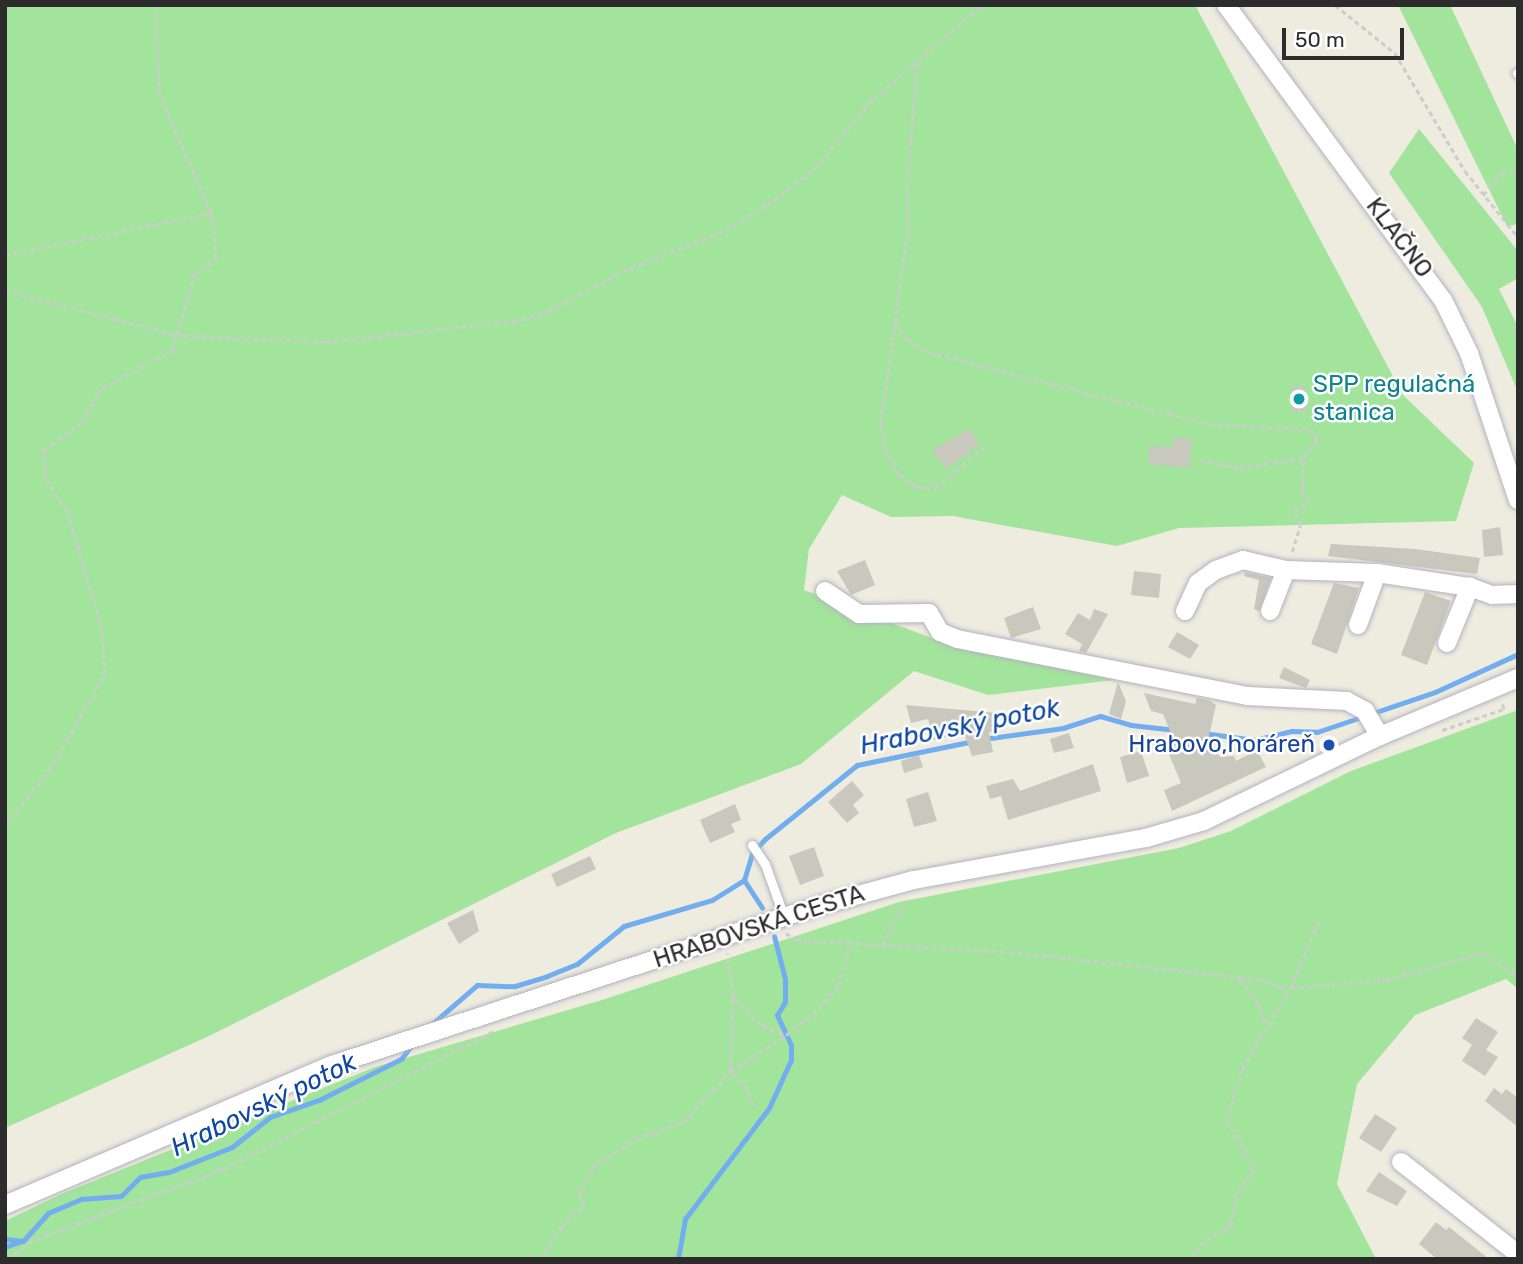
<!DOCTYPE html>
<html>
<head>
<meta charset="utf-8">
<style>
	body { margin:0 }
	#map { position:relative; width:1523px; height:1264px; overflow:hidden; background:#eeebdf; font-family:Rubik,sans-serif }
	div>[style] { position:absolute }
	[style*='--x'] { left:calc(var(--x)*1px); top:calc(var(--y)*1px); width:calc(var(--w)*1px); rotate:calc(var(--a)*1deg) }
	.green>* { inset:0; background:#a2e49c }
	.stream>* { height:5px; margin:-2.5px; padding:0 2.5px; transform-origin:2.5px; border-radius:2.5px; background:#72aeef }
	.building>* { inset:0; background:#c9c8be }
	.path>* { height:2.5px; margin-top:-1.25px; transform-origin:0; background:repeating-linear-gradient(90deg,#ccc 0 5px,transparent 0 8.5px) }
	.roads { filter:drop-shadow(0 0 2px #b3b2c0) drop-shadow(0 0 2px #b3b2c0) }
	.lane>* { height:9px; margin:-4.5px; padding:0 4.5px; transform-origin:4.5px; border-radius:4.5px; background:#fff }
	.street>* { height:18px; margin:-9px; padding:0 9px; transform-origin:9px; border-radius:9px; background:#fff }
	.dots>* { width:19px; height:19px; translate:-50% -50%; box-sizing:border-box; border:4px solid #fff; border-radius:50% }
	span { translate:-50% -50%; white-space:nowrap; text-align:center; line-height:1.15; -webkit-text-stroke:5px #fff; paint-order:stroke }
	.street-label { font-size:24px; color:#2c2c2c }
	.culture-label { font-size:24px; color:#0d838f }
	.left { translate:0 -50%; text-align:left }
	.transit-label { font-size:24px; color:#164399 }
	.right { translate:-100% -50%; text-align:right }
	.water-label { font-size:26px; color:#0d479f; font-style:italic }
	.frame { position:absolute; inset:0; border:7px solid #2c2c2c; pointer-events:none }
	.scale { position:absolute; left:1282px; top:28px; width:122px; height:32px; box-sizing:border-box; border:4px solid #2c2c2c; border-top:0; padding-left:9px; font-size:21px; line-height:24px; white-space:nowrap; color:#2c2c2c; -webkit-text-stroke:5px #fff; paint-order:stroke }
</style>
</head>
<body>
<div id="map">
	<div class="green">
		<div style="clip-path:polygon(5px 5px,1195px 5px,1403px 395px,1474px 463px,1456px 521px,1179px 528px,1117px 546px,953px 516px,891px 517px,842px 495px,809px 549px,804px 590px,937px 640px,1114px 680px,988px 695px,914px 671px,801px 764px,616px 833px,209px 1036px,5px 1128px)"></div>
		<div style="clip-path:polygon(1398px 5px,1450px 5px,1518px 150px,1518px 224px,1507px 226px)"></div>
		<div style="clip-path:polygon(1419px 129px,1518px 251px,1518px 278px,1499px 289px,1518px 327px,1517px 390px,1482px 307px,1389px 173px)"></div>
		<div style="clip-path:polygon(1518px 710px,1518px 989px,1506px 979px,1415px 1015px,1357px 1084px,1337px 1184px,1376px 1259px,5px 1259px,5px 1221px,59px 1195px,375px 1067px,602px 1000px,899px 902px,1179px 848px,1231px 831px,1351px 771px)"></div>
	</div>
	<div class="stream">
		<div style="--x:1203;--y:733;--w:52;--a:7.7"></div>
		<div style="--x:1255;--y:740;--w:38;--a:-14"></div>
		<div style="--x:1292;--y:731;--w:25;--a:2"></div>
		<div style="--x:1317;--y:732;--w:125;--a:-18.7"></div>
		<div style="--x:1435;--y:692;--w:91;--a:-24.6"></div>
		<div style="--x:983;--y:739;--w:81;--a:-7.8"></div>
		<div style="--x:1063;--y:728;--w:39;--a:-18"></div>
		<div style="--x:1100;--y:716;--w:32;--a:16"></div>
		<div style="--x:1131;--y:725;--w:45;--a:6.3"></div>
		<div style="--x:744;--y:880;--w:33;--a:57"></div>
		<div style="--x:425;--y:1030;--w:69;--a:-40.9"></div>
		<div style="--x:477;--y:985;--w:38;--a:2"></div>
		<div style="--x:515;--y:986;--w:34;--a:-17"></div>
		<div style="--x:547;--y:976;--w:32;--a:-22"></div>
		<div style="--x:577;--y:964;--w:60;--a:-39"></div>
		<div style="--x:624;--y:926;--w:92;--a:-16.5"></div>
		<div style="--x:712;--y:900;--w:38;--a:-32"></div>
		<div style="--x:744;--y:880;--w:28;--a:-73"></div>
		<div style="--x:752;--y:853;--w:19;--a:-47"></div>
		<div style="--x:765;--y:839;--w:118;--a:-38.8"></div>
		<div style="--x:857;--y:765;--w:119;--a:-11.6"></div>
		<div style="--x:5;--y:1239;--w:18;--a:6"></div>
		<div style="--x:23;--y:1241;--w:38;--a:-48"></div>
		<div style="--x:48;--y:1213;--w:36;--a:-23"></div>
		<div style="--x:81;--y:1199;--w:40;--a:-4.3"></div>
		<div style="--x:121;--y:1196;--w:27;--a:-45"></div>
		<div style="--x:140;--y:1177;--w:29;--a:-10"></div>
		<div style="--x:169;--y:1172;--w:68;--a:-21.6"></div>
		<div style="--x:232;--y:1147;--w:48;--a:-38.3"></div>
		<div style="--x:270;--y:1117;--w:52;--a:-19.1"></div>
		<div style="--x:319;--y:1100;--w:92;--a:-26.6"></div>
		<div style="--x:401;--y:1059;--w:18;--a:-52"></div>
		<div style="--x:5;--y:1247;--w:15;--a:-20"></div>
		<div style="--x:678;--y:1259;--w:41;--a:-80.1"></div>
		<div style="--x:685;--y:1219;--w:139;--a:-52.9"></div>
		<div style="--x:769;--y:1108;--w:53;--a:-65.4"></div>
		<div style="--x:791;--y:1060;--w:15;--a:-90"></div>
		<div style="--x:791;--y:1045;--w:33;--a:-115"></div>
		<div style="--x:777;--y:1015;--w:15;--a:-58"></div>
		<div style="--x:785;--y:1002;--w:23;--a:-90"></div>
		<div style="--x:785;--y:979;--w:44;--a:-104.3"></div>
	</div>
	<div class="building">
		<div style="clip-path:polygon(1305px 386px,1307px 411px,1292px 412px,1291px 387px)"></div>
		<div style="clip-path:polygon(969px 429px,980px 444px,946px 469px,932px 450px)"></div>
		<div style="clip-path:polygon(1174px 437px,1192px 439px,1189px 468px,1148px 464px,1150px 445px,1172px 448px)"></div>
		<div style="clip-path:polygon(1500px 527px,1503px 555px,1484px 557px,1482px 530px)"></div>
		<div style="clip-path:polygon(1331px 544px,1415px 549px,1480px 558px,1477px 574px,1328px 556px)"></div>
		<div style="clip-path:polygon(865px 560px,875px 585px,851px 595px,837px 571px)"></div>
		<div style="clip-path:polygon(1134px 571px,1161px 574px,1159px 598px,1131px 595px)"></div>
		<div style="clip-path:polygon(1245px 572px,1271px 578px,1259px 611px,1254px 609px,1259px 580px,1244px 576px)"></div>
		<div style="clip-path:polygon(1334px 583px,1359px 588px,1337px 654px,1311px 644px)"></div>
		<div style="clip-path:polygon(1425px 592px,1451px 601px,1427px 665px,1401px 655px)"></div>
		<div style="clip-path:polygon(1033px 607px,1041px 629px,1011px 638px,1004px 618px)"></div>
		<div style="clip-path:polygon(1094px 609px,1108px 614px,1086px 653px,1079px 651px,1082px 644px,1065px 634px,1078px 613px,1090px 620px)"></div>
		<div style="clip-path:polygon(1177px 632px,1199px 645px,1190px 659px,1168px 647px)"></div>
		<div style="clip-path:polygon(1284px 667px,1310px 680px,1306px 688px,1279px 678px)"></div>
		<div style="clip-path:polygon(1118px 682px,1126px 701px,1121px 719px,1109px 714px)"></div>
		<div style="clip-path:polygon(1144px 693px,1195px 704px,1197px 698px,1209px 700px,1216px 705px,1209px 736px,1220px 757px,1234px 756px,1236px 761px,1257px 750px,1266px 767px,1172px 811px,1164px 790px,1181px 783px,1163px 740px,1172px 736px,1163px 714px,1151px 711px)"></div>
		<div style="clip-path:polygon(906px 705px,998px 713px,996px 733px,989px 732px,993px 752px,972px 756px,964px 733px,934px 740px,928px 719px,911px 723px)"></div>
		<div style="clip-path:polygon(1069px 733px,1074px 748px,1054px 753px,1050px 739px)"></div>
		<div style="clip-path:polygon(1141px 751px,1149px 776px,1127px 783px,1120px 757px)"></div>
		<div style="clip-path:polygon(919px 755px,923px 767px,904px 773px,901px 761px)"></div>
		<div style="clip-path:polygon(1093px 764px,1101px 791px,1008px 820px,1001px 796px,990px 799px,986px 786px,1013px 779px,1020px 791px)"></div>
		<div style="clip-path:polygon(852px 781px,864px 795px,853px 805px,859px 813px,847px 823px,828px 802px)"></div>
		<div style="clip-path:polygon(928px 792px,937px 821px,914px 827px,906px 799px)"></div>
		<div style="clip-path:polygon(735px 804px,741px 820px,731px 824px,735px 832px,710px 843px,700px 820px)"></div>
		<div style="clip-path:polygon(814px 847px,824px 876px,800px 885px,789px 856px)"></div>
		<div style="clip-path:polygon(590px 856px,596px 869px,557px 887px,551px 874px)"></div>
		<div style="clip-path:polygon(473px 910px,479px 931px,459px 944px,447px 923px)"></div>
		<div style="clip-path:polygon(1476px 1018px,1498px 1032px,1486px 1050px,1498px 1057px,1485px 1076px,1462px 1061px,1472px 1045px,1462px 1038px)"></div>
		<div style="clip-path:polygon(1494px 1088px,1502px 1094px,1506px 1089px,1518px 1098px,1518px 1127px,1485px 1101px)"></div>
		<div style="clip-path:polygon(1375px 1114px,1397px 1128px,1381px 1152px,1359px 1138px)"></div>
		<div style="clip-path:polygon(1379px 1172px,1407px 1191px,1397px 1206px,1366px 1191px)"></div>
		<div style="clip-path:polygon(1436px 1222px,1446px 1230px,1449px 1227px,1489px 1259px,1437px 1259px,1419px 1244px)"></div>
	</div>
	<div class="path">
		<div style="--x:1335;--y:5;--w:77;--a:38.7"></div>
		<div style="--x:1395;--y:53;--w:137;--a:59.3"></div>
		<div style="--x:1465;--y:171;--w:85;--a:51.2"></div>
		<div style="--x:918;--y:64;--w:120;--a:95.3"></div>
		<div style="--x:907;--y:183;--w:50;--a:88.9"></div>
		<div style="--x:908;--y:233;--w:192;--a:98.1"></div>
		<div style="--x:881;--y:423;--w:33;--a:78"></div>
		<div style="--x:888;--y:455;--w:23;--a:61"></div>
		<div style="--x:899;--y:475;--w:21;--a:35"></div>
		<div style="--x:916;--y:487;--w:20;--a:3"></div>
		<div style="--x:936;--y:488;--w:67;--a:-40.8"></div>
		<div style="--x:1483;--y:195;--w:28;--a:-49"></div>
		<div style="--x:1501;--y:174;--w:17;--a:0"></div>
		<div style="--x:5;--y:255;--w:210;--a:-11.5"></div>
		<div style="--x:5;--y:291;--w:177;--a:14.4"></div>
		<div style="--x:176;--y:335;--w:150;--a:2.7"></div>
		<div style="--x:326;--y:342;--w:196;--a:-6.4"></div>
		<div style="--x:521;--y:320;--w:28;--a:-17"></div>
		<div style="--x:548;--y:312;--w:85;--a:-28.7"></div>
		<div style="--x:623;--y:271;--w:102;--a:-21.3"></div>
		<div style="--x:718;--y:234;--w:57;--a:-30.6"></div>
		<div style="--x:767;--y:205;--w:59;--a:-37.5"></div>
		<div style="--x:814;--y:169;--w:92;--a:-49.9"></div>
		<div style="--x:873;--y:99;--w:144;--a:-40.8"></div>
		<div style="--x:895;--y:322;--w:22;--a:56"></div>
		<div style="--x:907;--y:340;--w:24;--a:30"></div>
		<div style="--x:928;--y:352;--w:289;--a:14.4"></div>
		<div style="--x:1208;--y:424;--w:103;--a:2.8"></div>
		<div style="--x:1311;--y:429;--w:13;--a:58"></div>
		<div style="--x:1318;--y:440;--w:24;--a:128"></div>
		<div style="--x:1303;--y:459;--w:66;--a:172.1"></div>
		<div style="--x:1238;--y:468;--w:43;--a:-169.2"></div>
		<div style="--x:1292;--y:552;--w:28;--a:-73"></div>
		<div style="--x:1300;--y:525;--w:15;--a:-113"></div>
		<div style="--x:1294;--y:511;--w:17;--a:-31"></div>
		<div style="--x:1309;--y:502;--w:12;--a:-125"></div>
		<div style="--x:1302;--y:492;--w:33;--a:-88"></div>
		<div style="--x:1442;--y:730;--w:65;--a:-18.7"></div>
		<div style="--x:1504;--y:709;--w:5;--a:-112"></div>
		<div style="--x:5;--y:825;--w:70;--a:-51.3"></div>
		<div style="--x:49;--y:770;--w:111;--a:-59.7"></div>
		<div style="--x:105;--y:674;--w:52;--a:-95.5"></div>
		<div style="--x:100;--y:622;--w:115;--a:-106.7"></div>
		<div style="--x:67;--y:512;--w:40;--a:-122.9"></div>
		<div style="--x:45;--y:478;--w:28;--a:-92"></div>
		<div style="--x:44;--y:450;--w:46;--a:-36.1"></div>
		<div style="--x:81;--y:423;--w:41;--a:-59"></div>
		<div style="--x:102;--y:388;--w:79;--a:-27.9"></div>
		<div style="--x:172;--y:351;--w:79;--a:-73.9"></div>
		<div style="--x:194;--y:275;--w:27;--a:-36"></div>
		<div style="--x:216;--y:259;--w:46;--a:-96.2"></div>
		<div style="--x:211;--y:213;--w:130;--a:-113.6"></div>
		<div style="--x:159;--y:94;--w:89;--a:-92.6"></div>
		<div style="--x:786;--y:933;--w:12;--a:35"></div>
		<div style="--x:796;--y:940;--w:213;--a:3.2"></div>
		<div style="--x:1009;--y:952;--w:231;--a:6.2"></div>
		<div style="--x:1239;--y:977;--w:52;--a:12.2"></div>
		<div style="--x:1290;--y:988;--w:96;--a:-4.8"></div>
		<div style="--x:1386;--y:980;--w:101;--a:-15.6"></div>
		<div style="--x:1483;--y:953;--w:42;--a:34.4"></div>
		<div style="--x:882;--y:945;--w:50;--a:-62.4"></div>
		<div style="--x:1240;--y:978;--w:31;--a:54"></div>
		<div style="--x:1258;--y:1003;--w:21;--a:71"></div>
		<div style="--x:734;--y:998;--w:40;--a:45"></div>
		<div style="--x:762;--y:1026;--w:26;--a:21"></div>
		<div style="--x:786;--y:1035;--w:42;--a:-38.2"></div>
		<div style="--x:819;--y:1009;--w:30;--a:-50"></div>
		<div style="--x:838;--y:986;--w:42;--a:-73.3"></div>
		<div style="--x:753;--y:1106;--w:25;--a:-113"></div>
		<div style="--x:743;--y:1083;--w:17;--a:-140"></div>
		<div style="--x:730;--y:1072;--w:67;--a:-33.5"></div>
		<div style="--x:7;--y:1259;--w:35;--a:-35"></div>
		<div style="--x:36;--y:1239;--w:201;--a:-20.4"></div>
		<div style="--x:224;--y:1169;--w:305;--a:-27.1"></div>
		<div style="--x:540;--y:1259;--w:37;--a:-57"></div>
		<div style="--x:560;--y:1228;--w:33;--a:-43"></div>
		<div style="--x:584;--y:1206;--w:13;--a:-113"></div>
		<div style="--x:579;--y:1194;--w:30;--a:-64"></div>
		<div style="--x:592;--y:1167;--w:52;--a:-32.5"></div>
		<div style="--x:636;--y:1139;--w:50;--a:-19.9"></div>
		<div style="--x:683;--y:1122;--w:69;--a:-46.8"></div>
		<div style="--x:730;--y:1072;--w:75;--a:-87.7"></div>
		<div style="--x:733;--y:997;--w:44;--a:-97.8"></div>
		<div style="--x:1191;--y:1259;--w:24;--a:-54"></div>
		<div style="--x:1205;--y:1240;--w:29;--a:-29"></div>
		<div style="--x:1230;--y:1226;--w:35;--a:-77"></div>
		<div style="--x:1238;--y:1192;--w:26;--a:-54"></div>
		<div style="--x:1253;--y:1171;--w:35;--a:-114"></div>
		<div style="--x:1239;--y:1139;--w:21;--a:-127"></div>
		<div style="--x:1226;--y:1122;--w:55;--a:-73.2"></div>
		<div style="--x:1242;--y:1069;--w:94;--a:-59.3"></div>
		<div style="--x:1290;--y:988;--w:77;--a:-67.1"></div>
	</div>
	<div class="roads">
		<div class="lane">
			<div style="--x:1517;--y:73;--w:1;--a:-45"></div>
			<div style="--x:752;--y:845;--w:23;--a:56"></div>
			<div style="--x:765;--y:864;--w:56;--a:70.3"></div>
		</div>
		<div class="street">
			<div style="--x:1226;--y:5;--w:366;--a:53.7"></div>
			<div style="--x:1443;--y:300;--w:59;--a:63.9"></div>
			<div style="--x:1469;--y:353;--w:155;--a:71.6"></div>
			<div style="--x:825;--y:591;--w:41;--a:34.1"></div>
			<div style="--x:859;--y:614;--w:70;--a:-0.8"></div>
			<div style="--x:929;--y:613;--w:22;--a:60"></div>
			<div style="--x:940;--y:632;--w:18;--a:22"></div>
			<div style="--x:957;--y:639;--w:296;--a:11.1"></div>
			<div style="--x:1247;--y:696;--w:100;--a:2.9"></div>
			<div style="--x:1347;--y:701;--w:21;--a:29"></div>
			<div style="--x:1365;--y:711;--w:29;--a:59"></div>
			<div style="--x:1185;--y:611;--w:31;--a:-65"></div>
			<div style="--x:1198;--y:583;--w:22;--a:-36"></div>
			<div style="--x:1216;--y:570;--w:29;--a:-20"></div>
			<div style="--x:1243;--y:560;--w:44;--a:13.1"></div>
			<div style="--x:1270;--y:611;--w:44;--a:-68.7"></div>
			<div style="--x:1286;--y:570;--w:91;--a:1.9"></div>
			<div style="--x:1358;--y:625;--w:55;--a:-69.9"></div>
			<div style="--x:1377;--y:573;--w:94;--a:8.6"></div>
			<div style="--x:1447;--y:643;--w:61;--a:-67.7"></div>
			<div style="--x:1470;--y:587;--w:23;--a:20"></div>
			<div style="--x:1492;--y:595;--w:26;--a:-2"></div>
			<div style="--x:1401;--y:1162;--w:149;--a:38.2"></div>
			<div style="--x:5;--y:1205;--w:353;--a:-23.2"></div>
			<div style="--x:329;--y:1066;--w:515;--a:-18.12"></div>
			<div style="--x:818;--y:906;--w:99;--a:-15.2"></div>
			<div style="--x:914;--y:880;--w:236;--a:-10.3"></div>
			<div style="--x:1146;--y:838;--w:60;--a:-16.3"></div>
			<div style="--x:1204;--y:821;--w:195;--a:-25.8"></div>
			<div style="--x:1380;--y:736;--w:150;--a:-22.8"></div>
		</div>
	</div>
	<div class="dots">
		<div style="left:1299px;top:399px;background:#0f9aa8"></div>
		<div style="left:1329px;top:745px;background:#1a4fb4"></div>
	</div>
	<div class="street-label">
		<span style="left:1399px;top:238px;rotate:53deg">KLAČNO</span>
		<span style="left:759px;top:927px;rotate:-18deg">HRABOVSKÁ CESTA</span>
	</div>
	<div class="culture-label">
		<span class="left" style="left:1313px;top:399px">SPP regulačná<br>stanica</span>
	</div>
	<div class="transit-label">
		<span class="right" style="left:1315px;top:745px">Hrabovo,horáreň</span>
	</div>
	<div class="water-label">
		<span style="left:960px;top:727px;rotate:-11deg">Hrabovský potok</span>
		<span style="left:264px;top:1105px;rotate:-26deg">Hrabovský potok</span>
	</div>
	<div class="frame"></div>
	<div class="scale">50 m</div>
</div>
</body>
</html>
